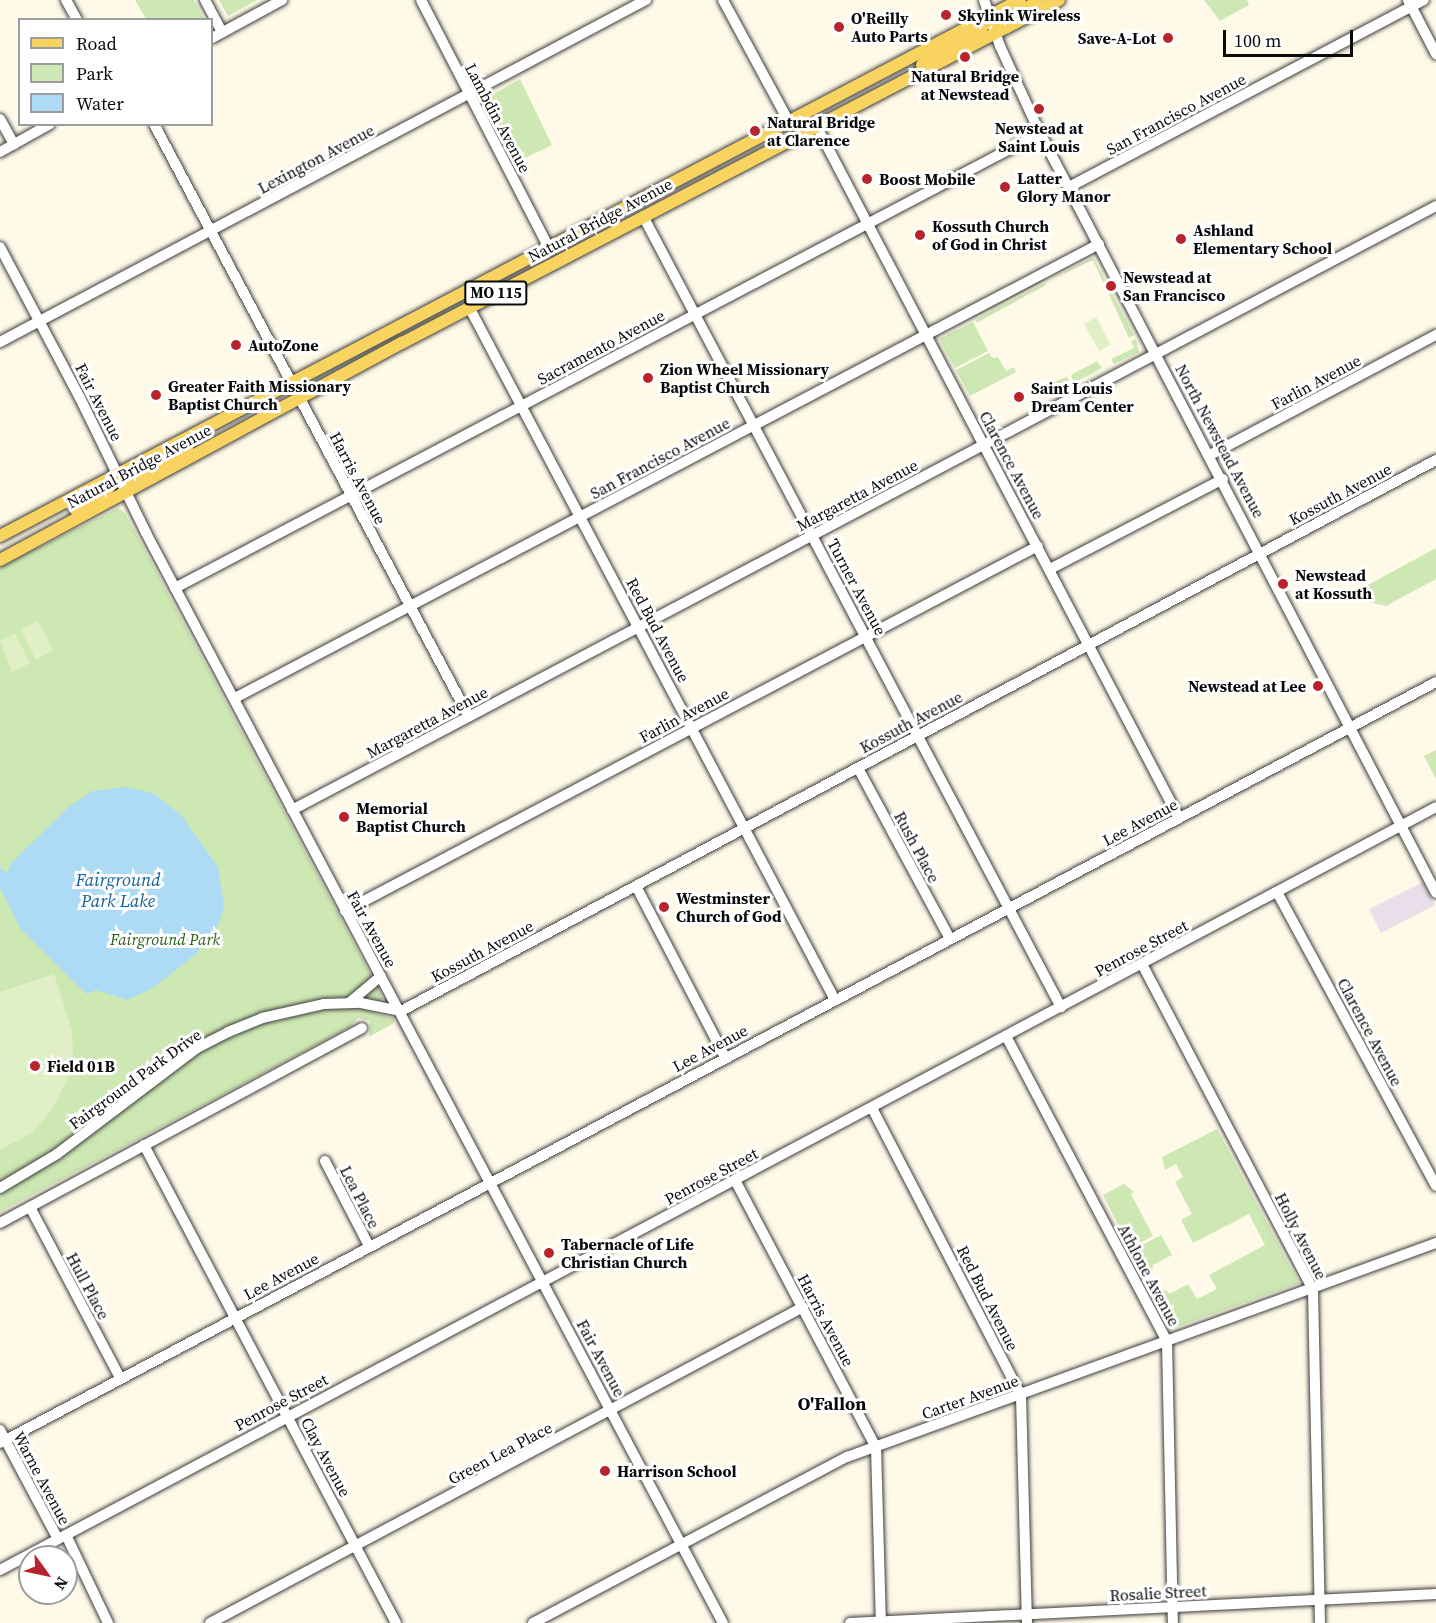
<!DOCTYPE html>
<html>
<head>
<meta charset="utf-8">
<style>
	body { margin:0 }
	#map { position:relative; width:1436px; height:1623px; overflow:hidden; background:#fffae8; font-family:"Source Serif 4",serif }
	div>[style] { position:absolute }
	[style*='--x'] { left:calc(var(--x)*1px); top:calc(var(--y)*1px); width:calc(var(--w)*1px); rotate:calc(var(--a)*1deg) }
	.industrial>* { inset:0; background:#e9deea }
	.green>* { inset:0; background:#cee8b3 }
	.pitch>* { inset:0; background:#e0efc5 }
	.water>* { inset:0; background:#addaf5 }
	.roads { filter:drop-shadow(0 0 2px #3d3d3d) drop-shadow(0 0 2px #3d3d3d) }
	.minor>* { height:10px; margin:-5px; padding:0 5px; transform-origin:5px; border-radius:5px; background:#fff }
	.major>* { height:12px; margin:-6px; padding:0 6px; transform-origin:6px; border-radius:6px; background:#f8d35f }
	.dots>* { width:16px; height:16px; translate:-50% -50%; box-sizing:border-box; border:3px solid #fff; border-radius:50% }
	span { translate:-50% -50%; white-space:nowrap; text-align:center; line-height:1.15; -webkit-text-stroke:6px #fff; paint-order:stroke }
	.shield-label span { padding:2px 4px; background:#fff; border:2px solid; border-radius:4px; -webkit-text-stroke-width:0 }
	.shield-label { font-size:15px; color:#0a0a0a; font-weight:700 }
	.poi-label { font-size:16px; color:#0a0a0a; font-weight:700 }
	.left { translate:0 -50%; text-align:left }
	.right { translate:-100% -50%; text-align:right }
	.street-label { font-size:16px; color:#0a0a0a }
	.park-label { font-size:16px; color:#2a611c; font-style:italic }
	.water-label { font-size:18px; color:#16609a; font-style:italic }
	.neighbourhood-label { font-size:18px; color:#0a0a0a; font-weight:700 }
	.legend { position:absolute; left:18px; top:18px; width:195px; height:108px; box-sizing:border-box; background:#fff; border:2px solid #9d9d9d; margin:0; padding:8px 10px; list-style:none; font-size:18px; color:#0a0a0a }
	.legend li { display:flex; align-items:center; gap:12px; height:30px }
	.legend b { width:30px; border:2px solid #9d9d9d }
	.north { position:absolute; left:18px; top:1545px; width:60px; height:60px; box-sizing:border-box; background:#fff; border:2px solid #9d9d9d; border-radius:50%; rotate:123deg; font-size:16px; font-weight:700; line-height:24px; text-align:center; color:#0a0a0a }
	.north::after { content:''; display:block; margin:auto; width:21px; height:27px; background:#b8242b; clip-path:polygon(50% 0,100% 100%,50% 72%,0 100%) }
	.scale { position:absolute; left:1223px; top:30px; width:130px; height:27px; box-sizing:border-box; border:3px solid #0a0a0a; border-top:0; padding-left:8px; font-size:18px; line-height:21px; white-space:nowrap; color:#0a0a0a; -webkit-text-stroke:4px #fff; paint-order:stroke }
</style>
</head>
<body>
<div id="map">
	<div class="industrial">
		<div style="clip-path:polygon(1423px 882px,1435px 905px,1381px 933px,1369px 909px)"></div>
	</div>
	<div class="green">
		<div style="clip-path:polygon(135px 0,194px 0,204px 19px,146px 19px)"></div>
		<div style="clip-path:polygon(219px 0,257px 0,228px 16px)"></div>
		<div style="clip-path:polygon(1204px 0,1247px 0,1249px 5px,1220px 21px)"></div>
		<div style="clip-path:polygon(520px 79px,552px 145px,513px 164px,481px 101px)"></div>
		<div style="clip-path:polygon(1092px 258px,1094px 259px,1134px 335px,1129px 338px,1093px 260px,1050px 280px)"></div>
		<div style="clip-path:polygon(1043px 280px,1044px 281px,973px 318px,972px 317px)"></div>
		<div style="clip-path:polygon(1045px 283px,1046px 285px,976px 323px,977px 319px)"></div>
		<div style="clip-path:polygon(973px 322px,988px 351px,955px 368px,939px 339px)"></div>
		<div style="clip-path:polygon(1136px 339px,1139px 352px,1114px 364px,1111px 359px,1134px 348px,1131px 341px)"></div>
		<div style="clip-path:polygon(989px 353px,992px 358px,998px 357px,1006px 371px,1014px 367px,1016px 372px,970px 396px,956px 370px)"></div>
		<div style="clip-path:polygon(1097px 361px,1102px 368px,1074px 383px,1071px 375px)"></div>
		<div style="clip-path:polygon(1067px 377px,1071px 385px,1055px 393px,1050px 383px)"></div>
		<div style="clip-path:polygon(118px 508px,125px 513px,383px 998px,368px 1011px,394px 1019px,394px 1023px,369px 1037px,370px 1021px,358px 1018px,350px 1027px,0 1212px,0 567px)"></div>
		<div style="clip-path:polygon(1436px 548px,1436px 579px,1386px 606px,1369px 602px,1364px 587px)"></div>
		<div style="clip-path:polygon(1436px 750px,1436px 779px,1424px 756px)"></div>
		<div style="clip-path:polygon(1217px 1129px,1299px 1283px,1174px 1328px,1156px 1295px,1166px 1290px,1169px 1294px,1188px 1284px,1197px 1299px,1217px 1289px,1209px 1275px,1265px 1245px,1249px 1214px,1193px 1243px,1181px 1220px,1192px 1214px,1175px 1182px,1183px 1177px,1176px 1164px,1165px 1170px,1162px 1157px)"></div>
		<div style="clip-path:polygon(1124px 1184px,1134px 1192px,1131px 1194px,1153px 1236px,1130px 1248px,1103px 1195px)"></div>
		<div style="clip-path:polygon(1161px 1235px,1172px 1255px,1153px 1265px,1152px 1272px,1145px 1275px,1132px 1250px)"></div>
	</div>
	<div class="pitch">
		<div style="clip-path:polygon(1096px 317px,1111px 345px,1099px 351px,1084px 324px)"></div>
		<div style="clip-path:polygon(38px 621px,53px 650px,36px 660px,21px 630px)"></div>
		<div style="clip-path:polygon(15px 633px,30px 663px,12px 672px,0 641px)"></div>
		<div style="clip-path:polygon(54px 974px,72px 1031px,73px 1053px,67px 1080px,53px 1108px,33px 1132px,0 1150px,0 992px)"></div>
	</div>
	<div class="water">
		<div style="clip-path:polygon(125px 787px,153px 793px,181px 815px,218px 867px,224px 906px,218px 926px,196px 954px,153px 988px,127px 1000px,96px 990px,87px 994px,78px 986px,20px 928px,0 888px,0 864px,1px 870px,8px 872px,11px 863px,71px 805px,93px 791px)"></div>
	</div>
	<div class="roads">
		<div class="minor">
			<div style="--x:66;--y:0;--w:23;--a:61"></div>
			<div style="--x:205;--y:0;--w:36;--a:62"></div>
			<div style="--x:421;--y:0;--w:281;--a:62.7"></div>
			<div style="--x:723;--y:0;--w:139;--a:61.6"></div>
			<div style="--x:984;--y:0;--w:49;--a:70.8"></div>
			<div style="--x:1000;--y:46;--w:94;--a:65.4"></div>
			<div style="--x:1039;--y:131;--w:859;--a:62.48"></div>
			<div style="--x:1408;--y:0;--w:61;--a:62.6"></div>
			<div style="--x:212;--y:38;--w:80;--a:-28.5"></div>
			<div style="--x:0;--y:119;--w:29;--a:61"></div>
			<div style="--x:154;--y:124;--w:671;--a:62.02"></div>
			<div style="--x:817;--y:127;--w:780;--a:62.35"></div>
			<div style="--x:0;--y:152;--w:57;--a:-29.2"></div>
			<div style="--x:1069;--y:187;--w:401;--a:-27.8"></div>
			<div style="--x:643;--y:216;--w:895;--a:62.15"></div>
			<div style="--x:0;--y:247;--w:171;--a:62.1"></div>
			<div style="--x:80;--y:398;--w:150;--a:63.9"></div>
			<div style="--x:146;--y:533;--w:1233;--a:62.11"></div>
			<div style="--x:469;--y:307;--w:784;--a:62.16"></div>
			<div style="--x:0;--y:342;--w:731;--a:-27.9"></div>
			<div style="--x:1210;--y:455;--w:256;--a:-28"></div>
			<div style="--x:1050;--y:569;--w:195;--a:-27.5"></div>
			<div style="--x:175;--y:588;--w:977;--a:-27.74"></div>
			<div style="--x:235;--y:698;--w:976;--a:-27.72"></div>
			<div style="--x:858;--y:768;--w:194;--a:61.7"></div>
			<div style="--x:292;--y:810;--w:1294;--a:-27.83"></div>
			<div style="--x:636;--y:886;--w:193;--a:62.5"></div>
			<div style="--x:1277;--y:892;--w:334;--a:61.6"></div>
			<div style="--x:345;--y:911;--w:783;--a:-27.78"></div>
			<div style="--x:1142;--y:964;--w:368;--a:62.3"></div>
			<div style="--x:1313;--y:1290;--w:333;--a:88.8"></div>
			<div style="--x:350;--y:1002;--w:40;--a:-40"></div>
			<div style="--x:1006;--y:1036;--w:346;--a:62.2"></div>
			<div style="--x:1167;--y:1342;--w:281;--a:88.8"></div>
			<div style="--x:872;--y:1108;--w:323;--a:62.6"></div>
			<div style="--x:1021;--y:1395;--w:228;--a:88.5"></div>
			<div style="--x:144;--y:1145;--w:540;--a:62.2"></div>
			<div style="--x:325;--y:1161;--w:96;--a:62.6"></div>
			<div style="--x:735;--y:1180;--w:302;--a:62.2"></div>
			<div style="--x:876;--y:1447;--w:176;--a:88.4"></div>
			<div style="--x:0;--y:1188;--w:66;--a:-30.8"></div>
			<div style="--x:57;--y:1154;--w:176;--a:-37.1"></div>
			<div style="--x:197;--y:1048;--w:35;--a:-27"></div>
			<div style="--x:228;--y:1032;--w:37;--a:-22"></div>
			<div style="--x:262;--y:1018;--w:64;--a:-12.7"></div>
			<div style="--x:324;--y:1004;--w:37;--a:-2"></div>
			<div style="--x:361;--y:1003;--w:41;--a:11.3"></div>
			<div style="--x:401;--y:1011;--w:1173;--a:-28.03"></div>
			<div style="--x:30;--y:1207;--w:193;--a:62.2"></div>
			<div style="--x:0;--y:1223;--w:411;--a:-28.3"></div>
			<div style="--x:0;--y:1430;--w:123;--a:62"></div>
			<div style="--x:0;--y:1443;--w:1625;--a:-27.92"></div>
			<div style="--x:66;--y:1535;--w:98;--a:64.5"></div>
			<div style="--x:0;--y:1570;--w:1626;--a:-27.98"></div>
			<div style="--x:210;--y:1623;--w:672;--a:-28.05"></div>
			<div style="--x:533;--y:1623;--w:355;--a:-27.9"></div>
			<div style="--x:847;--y:1457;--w:627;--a:-19.97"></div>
			<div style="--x:850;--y:1623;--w:587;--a:-2.83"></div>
		</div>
		<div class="major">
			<div style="--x:998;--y:27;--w:49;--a:-33.4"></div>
			<div style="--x:922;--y:65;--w:66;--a:-30.8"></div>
			<div style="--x:979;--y:31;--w:17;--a:-50"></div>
			<div style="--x:131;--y:487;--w:19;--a:-51"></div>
			<div style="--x:143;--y:472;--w:51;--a:-29.6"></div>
			<div style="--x:76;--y:510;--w:32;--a:-30"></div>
			<div style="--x:104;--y:494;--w:22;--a:-54"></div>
			<div style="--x:0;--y:536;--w:1152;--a:-27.72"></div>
			<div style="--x:0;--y:560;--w:457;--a:-28.4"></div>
			<div style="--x:402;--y:343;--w:741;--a:-27.57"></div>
		</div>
	</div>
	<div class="dots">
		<div style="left:946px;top:15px;background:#b8242b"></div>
		<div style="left:839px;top:27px;background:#b8242b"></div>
		<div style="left:1168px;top:38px;background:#b8242b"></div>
		<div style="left:965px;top:57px;background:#b8242b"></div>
		<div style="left:1039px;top:109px;background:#b8242b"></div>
		<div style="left:755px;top:131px;background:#b8242b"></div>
		<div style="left:867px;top:179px;background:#b8242b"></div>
		<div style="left:1005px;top:187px;background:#b8242b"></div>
		<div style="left:920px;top:235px;background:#b8242b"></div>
		<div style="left:1181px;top:239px;background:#b8242b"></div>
		<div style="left:1111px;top:286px;background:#b8242b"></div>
		<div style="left:236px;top:345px;background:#b8242b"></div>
		<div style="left:648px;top:378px;background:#b8242b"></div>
		<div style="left:156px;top:395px;background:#b8242b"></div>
		<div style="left:1019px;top:397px;background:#b8242b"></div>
		<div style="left:1283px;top:584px;background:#b8242b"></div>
		<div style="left:1318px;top:686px;background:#b8242b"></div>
		<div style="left:344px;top:817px;background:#b8242b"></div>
		<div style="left:664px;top:907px;background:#b8242b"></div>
		<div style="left:35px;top:1066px;background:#b8242b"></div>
		<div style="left:549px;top:1253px;background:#b8242b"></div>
		<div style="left:605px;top:1471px;background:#b8242b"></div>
	</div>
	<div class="shield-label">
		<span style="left:496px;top:293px">MO 115</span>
	</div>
	<div class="poi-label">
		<span class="left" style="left:958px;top:15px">Skylink Wireless</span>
		<span class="left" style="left:851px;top:27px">O'Reilly<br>Auto Parts</span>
		<span class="right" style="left:1156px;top:38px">Save-A-Lot</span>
		<span style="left:965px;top:85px">Natural Bridge<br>at Newstead</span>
		<span class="left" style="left:767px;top:131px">Natural Bridge<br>at Clarence</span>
		<span style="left:1039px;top:137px">Newstead at<br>Saint Louis</span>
		<span class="left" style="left:1017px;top:187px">Latter<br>Glory Manor</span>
		<span class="left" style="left:879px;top:179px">Boost Mobile</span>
		<span class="left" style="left:932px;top:235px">Kossuth Church<br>of God in Christ</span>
		<span class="left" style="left:1193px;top:239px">Ashland<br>Elementary School</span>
		<span class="left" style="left:1123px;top:286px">Newstead at<br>San Francisco</span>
		<span class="left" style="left:248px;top:345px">AutoZone</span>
		<span class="left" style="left:660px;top:378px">Zion Wheel Missionary<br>Baptist Church</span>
		<span class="left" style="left:168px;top:395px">Greater Faith Missionary<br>Baptist Church</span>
		<span class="left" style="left:1031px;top:397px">Saint Louis<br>Dream Center</span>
		<span class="left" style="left:1295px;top:584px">Newstead<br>at Kossuth</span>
		<span class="right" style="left:1306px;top:686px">Newstead at Lee</span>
		<span class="left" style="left:356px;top:817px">Memorial<br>Baptist Church</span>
		<span class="left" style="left:676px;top:907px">Westminster<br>Church of God</span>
		<span class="left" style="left:47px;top:1066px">Field 01B</span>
		<span class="left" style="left:561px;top:1253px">Tabernacle of Life<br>Christian Church</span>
		<span class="left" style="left:617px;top:1471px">Harrison School</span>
	</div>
	<div class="street-label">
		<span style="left:1176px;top:114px;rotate:-28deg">San Francisco Avenue</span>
		<span style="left:498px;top:118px;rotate:62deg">Lambdin Avenue</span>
		<span style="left:316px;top:159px;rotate:-28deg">Lexington Avenue</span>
		<span style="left:600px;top:220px;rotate:-28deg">Natural Bridge Avenue</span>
		<span style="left:601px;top:347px;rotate:-28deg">Sacramento Avenue</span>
		<span style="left:1316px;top:382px;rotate:-28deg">Farlin Avenue</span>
		<span style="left:99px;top:402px;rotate:63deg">Fair Avenue</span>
		<span style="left:1220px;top:441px;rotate:62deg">North Newstead Avenue</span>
		<span style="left:660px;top:458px;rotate:-28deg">San Francisco Avenue</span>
		<span style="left:1012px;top:465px;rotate:62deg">Clarence Avenue</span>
		<span style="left:139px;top:466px;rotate:-28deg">Natural Bridge Avenue</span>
		<span style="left:358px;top:478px;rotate:62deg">Harris Avenue</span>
		<span style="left:1340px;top:494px;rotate:-28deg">Kossuth Avenue</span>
		<span style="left:857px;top:495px;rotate:-28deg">Margaretta Avenue</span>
		<span style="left:857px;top:587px;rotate:62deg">Turner Avenue</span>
		<span style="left:658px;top:630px;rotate:62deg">Red Bud Avenue</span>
		<span style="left:684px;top:715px;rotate:-28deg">Farlin Avenue</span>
		<span style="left:427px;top:722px;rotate:-28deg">Margaretta Avenue</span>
		<span style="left:911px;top:722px;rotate:-28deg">Kossuth Avenue</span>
		<span style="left:1140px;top:822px;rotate:-28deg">Lee Avenue</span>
		<span style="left:917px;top:847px;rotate:62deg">Rush Place</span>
		<span style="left:372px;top:929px;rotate:61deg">Fair Avenue</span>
		<span style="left:1141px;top:948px;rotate:-28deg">Penrose Street</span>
		<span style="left:482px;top:951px;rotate:-28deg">Kossuth Avenue</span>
		<span style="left:1370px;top:1032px;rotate:62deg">Clarence Avenue</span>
		<span style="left:710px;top:1048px;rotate:-28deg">Lee Avenue</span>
		<span style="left:135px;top:1079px;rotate:-36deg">Fairground Park Drive</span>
		<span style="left:711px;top:1176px;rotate:-28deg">Penrose Street</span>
		<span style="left:360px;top:1197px;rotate:63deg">Lea Place</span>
		<span style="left:1301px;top:1236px;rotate:63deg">Holly Avenue</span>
		<span style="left:1149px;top:1275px;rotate:62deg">Athlone Avenue</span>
		<span style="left:281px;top:1276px;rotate:-28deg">Lee Avenue</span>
		<span style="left:88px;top:1286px;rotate:62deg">Hull Place</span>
		<span style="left:988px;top:1298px;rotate:63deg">Red Bud Avenue</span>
		<span style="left:826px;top:1320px;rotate:62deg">Harris Avenue</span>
		<span style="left:601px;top:1358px;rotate:62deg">Fair Avenue</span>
		<span style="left:970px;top:1397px;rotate:-20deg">Carter Avenue</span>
		<span style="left:281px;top:1402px;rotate:-28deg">Penrose Street</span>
		<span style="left:500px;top:1453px;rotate:-28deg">Green Lea Place</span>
		<span style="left:326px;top:1457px;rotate:62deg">Clay Avenue</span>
		<span style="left:42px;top:1478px;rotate:62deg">Warne Avenue</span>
		<span style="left:1158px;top:1593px;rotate:-3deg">Rosalie Street</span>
	</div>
	<div class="park-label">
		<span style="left:165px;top:939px">Fairground Park</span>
	</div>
	<div class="water-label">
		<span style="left:118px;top:891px">Fairground<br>Park Lake</span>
	</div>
	<div class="neighbourhood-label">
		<span style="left:832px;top:1404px">O'Fallon</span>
	</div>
	<ul class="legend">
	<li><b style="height:8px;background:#f8d35f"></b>Road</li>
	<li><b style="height:16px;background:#cee8b3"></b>Park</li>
	<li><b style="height:16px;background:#addaf5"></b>Water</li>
	</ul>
	<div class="north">N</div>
	<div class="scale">100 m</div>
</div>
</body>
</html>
